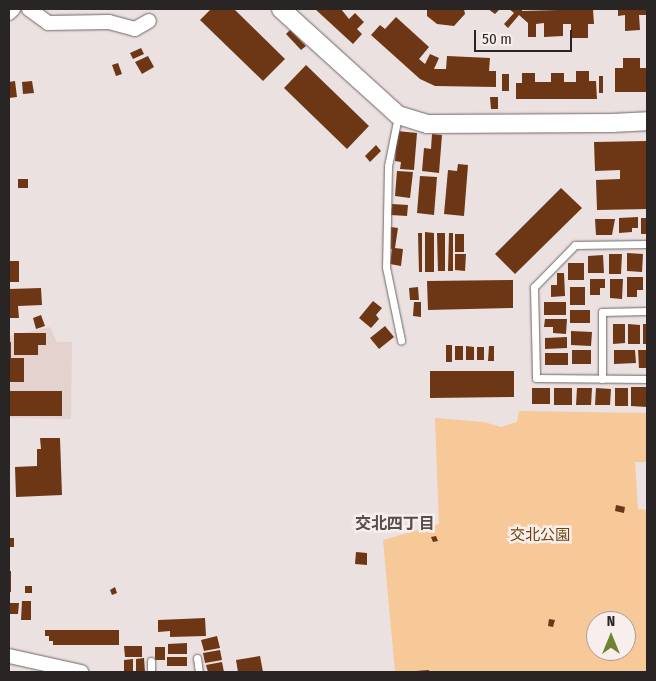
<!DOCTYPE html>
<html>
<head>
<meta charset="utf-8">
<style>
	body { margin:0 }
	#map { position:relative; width:656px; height:681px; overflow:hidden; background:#ebe1e0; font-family:"Fira Sans Condensed","Noto Sans JP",sans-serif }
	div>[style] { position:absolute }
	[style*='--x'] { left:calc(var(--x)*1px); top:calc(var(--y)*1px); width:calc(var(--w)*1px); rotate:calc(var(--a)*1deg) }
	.built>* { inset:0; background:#e4d2cf }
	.green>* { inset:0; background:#f7c898 }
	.building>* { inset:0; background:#6d3615 }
	.roads { filter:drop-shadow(0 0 1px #6e6664) drop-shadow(0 0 1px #6e6664) }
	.service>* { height:7px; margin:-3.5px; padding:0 3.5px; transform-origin:3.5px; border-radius:3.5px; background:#fff }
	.minor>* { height:14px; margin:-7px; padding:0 7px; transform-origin:7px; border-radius:7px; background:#fff }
	.tertiary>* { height:18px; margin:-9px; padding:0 9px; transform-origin:9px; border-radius:9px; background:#fff }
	span { translate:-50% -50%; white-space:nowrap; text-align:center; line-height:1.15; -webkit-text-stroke:5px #f8efed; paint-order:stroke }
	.park-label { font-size:15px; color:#6e4511 }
	.neighbourhood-label { font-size:16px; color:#564e4d; font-weight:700 }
	.frame { position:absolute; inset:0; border:10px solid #282524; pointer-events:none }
	.north { position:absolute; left:586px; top:611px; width:50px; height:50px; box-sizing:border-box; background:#f8efed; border:1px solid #a59e9d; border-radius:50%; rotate:0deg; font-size:14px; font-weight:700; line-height:20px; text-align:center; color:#282524 }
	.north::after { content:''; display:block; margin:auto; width:18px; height:22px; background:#708333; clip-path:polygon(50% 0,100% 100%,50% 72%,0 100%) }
	.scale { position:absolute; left:474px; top:30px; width:98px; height:22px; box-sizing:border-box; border:2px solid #282524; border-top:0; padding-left:6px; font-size:15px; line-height:18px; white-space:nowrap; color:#282524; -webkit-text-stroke:4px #f8efed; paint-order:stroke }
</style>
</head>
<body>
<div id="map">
	<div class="built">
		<div style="clip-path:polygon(50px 327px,57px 342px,72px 342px,71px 419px,9px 418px,9px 336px)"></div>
	</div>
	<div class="green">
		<div style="clip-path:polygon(evenodd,519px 411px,647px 413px,647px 462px,635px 462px,638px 509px,647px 510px,647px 672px,395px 672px,383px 540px,439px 524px,435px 418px,484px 422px,501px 427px,517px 422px,519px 411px,596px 621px,626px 621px,626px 651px,596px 651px,596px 621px)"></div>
	</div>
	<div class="building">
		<div style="clip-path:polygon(211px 9px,234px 9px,285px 59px,263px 81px,200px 20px)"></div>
		<div style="clip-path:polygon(315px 9px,341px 9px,349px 19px,355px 13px,364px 22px,357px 29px,362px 34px,353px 44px)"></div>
		<div style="clip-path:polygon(427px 9px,464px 9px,465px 14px,454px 26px,437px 24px,427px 16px)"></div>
		<div style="clip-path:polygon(488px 9px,500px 9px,495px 14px)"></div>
		<div style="clip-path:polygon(509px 9px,522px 9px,522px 11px,593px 9px,594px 24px,588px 24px,588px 38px,571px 38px,571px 24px,563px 24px,563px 36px,544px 37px,544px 23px,536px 24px,536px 37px,528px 37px,528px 23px,519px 15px,508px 28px,504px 24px,514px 13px)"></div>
		<div style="clip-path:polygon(618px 9px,647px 9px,647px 15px,639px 15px,640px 30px,625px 31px,625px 15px,618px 16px)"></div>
		<div style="clip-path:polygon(396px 17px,429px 47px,419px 59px,425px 64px,430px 54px,439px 58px,434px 69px,446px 69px,447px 56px,490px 58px,489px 71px,496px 71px,496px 87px,435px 86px,420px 79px,371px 35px,380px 25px,385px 29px)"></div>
		<div style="clip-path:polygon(290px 30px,306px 46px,301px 50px,286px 34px)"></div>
		<div style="clip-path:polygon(141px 48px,144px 54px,133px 59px,130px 53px)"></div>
		<div style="clip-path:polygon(148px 56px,154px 67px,142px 74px,135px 62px)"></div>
		<div style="clip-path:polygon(623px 58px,640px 58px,640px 68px,647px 68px,647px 92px,615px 92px,615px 68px,623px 68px)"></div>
		<div style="clip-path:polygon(118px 63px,122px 74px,116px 76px,112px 65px)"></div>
		<div style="clip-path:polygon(306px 65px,369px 126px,347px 149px,284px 88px)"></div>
		<div style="clip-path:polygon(576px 71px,589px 71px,589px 81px,596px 81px,597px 99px,516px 99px,516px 83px,522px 83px,522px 73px,535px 73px,535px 82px,551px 82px,551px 73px,564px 73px,564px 82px,576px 82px)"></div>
		<div style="clip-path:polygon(502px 74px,509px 74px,509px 91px,502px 91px)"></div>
		<div style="clip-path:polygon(599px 76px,603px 76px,603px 93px,599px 93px)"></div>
		<div style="clip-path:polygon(15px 81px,17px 97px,9px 98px,9px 82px)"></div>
		<div style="clip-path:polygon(32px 81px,34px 93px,23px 94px,22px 82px)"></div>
		<div style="clip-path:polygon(490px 97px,498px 97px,498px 109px,491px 109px)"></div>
		<div style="clip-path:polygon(397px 131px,417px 133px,414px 170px,400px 169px,401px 162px,395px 161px)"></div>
		<div style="clip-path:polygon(432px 134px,442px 135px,439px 173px,422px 171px,424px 148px,431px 149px)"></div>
		<div style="clip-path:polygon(647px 141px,647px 209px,597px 210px,596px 180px,620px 179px,620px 170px,595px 171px,594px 142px)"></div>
		<div style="clip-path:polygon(376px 145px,381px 151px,370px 162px,365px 156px)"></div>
		<div style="clip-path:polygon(458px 164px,468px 165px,464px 216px,444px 214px,448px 170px,457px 171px)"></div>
		<div style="clip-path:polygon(397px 171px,413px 172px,410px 198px,395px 196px)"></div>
		<div style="clip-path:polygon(420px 176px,437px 177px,434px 215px,417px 213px)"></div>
		<div style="clip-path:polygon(18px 179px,28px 179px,28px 188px,18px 188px)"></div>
		<div style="clip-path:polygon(561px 188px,582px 208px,515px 274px,495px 254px)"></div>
		<div style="clip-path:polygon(392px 204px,408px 205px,407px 216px,391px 215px)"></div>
		<div style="clip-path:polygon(638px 217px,638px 228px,632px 228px,632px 232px,619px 233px,619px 218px)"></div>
		<div style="clip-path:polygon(641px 218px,647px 218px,647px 234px,641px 234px)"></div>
		<div style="clip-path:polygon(595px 219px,615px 219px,612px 235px,596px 235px)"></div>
		<div style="clip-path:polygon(391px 227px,398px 228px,395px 248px,403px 249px,401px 266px,390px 264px,392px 249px,388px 249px)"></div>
		<div style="clip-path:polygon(425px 232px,434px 233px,434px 272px,425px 272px)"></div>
		<div style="clip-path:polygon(418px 233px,422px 233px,422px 272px,419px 272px)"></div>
		<div style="clip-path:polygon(437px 233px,445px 233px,445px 271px,438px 271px)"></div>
		<div style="clip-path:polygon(449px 233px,453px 233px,453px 271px,448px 271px)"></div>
		<div style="clip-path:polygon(455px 234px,464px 234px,464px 252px,455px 252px)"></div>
		<div style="clip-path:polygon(627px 253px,643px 254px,642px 272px,627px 271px)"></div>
		<div style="clip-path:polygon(455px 254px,466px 254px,465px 271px,455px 270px)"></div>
		<div style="clip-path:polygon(609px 254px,622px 254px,621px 274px,609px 274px)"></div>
		<div style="clip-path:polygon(603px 255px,604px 273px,588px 273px,588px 256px)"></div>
		<div style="clip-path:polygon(9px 261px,19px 261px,19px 282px,9px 282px)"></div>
		<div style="clip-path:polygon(568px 263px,584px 263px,584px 280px,568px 280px)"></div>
		<div style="clip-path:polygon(557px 273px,564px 273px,565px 296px,551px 297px,551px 285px,557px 285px)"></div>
		<div style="clip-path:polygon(627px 277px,643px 277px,643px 290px,637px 290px,637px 297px,627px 297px)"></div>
		<div style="clip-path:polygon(590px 279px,605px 279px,605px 288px,600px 288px,600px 295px,590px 295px)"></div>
		<div style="clip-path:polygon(610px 279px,623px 279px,622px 299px,610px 298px)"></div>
		<div style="clip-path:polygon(513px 280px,513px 308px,428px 310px,427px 281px)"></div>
		<div style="clip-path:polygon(418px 287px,419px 300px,410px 300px,409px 288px)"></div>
		<div style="clip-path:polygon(570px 287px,585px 287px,585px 305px,570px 305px)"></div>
		<div style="clip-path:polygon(41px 288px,42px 305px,18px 306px,19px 318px,9px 318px,9px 289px)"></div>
		<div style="clip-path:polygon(373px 301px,382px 308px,376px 315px,379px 319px,371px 328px,359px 318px)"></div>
		<div style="clip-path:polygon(414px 302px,421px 302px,421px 317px,413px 316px)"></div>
		<div style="clip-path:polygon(544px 302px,566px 302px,566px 315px,544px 315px)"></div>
		<div style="clip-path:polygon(570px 310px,590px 310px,590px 323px,570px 323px)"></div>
		<div style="clip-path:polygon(41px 315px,45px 326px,36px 329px,33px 318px)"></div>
		<div style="clip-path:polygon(545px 319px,567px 319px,566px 334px,553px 333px,553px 327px,544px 327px)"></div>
		<div style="clip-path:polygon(613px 324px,625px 324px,625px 343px,613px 344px)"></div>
		<div style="clip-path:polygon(628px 324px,640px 325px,640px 344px,628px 344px)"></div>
		<div style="clip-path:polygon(643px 324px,647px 324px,647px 344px,643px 344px)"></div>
		<div style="clip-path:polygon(385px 326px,394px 337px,379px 349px,370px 338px)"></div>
		<div style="clip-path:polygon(571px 331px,592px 332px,591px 346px,571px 345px)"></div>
		<div style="clip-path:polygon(14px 333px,46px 333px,46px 345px,38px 345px,38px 355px,14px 355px)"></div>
		<div style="clip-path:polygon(567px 337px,567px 348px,545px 349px,545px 338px)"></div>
		<div style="clip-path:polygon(9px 342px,11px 342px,11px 358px,24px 358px,24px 382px,9px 382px)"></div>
		<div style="clip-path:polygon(446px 345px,452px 345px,452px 362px,446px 362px)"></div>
		<div style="clip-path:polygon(455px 346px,463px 346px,463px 360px,455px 360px)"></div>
		<div style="clip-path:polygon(466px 346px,474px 347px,474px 360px,466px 360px)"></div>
		<div style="clip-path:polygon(489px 346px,494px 346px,494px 361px,488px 361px)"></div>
		<div style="clip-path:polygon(477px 347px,484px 347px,484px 360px,477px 360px)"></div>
		<div style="clip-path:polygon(572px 350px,591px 350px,591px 364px,572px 364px)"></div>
		<div style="clip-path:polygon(614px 350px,635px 350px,636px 363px,614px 364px)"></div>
		<div style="clip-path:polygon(638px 350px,647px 350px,647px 368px,639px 368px)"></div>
		<div style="clip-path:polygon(545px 353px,568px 353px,568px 365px,545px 365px)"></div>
		<div style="clip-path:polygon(430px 371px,514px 371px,514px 397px,430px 398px)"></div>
		<div style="clip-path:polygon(631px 387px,647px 387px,647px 407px,631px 406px)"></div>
		<div style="clip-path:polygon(532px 388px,550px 388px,550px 404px,532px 404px)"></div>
		<div style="clip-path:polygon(554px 388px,572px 388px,572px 405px,554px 405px)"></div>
		<div style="clip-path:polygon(577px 388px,592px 388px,591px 405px,576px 405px)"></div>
		<div style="clip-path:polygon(596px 388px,611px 389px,610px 405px,595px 405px)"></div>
		<div style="clip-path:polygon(615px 388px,628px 388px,628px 406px,615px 406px)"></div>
		<div style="clip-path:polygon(9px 391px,62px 391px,62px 416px,9px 416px)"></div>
		<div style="clip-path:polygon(40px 438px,60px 438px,62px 495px,16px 497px,15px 467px,37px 466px,37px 449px,41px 449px)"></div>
		<div style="clip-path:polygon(616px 505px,625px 507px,624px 513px,615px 511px)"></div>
		<div style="clip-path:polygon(436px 536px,438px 541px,433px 542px,431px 537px)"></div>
		<div style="clip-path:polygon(9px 538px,14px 538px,14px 547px,9px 547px)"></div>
		<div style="clip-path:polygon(356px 552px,367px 553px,367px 565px,355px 564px)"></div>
		<div style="clip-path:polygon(9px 571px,11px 571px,11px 592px,9px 592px)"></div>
		<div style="clip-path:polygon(25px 586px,32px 586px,32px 593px,25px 593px)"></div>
		<div style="clip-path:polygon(115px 587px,117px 593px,112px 595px,110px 590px)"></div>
		<div style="clip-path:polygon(22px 601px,31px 601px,31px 620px,21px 620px)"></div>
		<div style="clip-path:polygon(9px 603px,19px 603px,18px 614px,9px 614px)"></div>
		<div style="clip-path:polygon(205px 618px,206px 636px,170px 637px,170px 631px,158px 632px,158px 620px)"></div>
		<div style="clip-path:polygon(549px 619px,555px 620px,553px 627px,548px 626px)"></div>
		<div style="clip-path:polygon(45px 630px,119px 630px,119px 645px,53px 645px,53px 641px,49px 641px,49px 636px,45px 636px)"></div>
		<div style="clip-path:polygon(217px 636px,220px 648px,204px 651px,201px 640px)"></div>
		<div style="clip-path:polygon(187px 643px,187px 654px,168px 654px,168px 644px)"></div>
		<div style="clip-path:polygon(124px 646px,142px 646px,142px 657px,125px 657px)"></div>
		<div style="clip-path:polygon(155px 647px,165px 647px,165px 660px,155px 660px)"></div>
		<div style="clip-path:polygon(220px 650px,222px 660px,205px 663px,203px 653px)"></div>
		<div style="clip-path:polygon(260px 656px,263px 672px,238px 672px,236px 660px)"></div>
		<div style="clip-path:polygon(167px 657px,187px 657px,187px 666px,167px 666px)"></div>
		<div style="clip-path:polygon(144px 658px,145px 672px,136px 672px,136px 659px)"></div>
		<div style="clip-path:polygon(133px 659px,133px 672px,124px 672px,124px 660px)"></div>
		<div style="clip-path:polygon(222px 662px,224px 672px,208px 672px,206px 665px)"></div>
		<div style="clip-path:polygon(429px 670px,429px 672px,416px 672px,416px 671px)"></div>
	</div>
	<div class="roads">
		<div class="service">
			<div style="--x:398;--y:116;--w:51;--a:101.3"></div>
			<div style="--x:388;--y:166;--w:101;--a:91.1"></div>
			<div style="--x:386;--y:267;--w:75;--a:78.4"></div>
			<div style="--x:647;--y:244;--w:72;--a:179.2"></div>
			<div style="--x:575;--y:245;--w:59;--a:134.3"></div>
			<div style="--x:534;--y:287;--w:91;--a:88.7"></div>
			<div style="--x:536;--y:378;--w:111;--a:0.5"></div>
			<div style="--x:602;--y:379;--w:67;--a:-90"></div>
			<div style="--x:602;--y:312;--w:45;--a:-1.3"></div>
			<div style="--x:197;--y:658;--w:14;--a:82"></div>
			<div style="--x:151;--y:661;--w:11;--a:90"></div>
		</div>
		<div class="minor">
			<div style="--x:29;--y:9;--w:24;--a:36"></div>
			<div style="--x:48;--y:23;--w:61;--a:-0.9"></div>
			<div style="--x:109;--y:22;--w:27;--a:15"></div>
			<div style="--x:135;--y:29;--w:16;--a:-30"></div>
			<div style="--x:9;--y:13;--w:6;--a:-45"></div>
			<div style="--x:9;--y:656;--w:74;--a:12.5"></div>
		</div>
		<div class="tertiary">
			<div style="--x:281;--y:9;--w:158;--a:42.2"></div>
			<div style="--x:398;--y:115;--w:31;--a:17"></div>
			<div style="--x:428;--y:124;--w:184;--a:-0.3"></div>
			<div style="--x:612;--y:123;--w:35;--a:-3"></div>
		</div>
	</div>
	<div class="park-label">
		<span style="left:540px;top:536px">交北公園</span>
	</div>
	<div class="neighbourhood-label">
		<span style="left:395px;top:524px">交北四丁目</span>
	</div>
	<div class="frame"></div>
	<div class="north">N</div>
	<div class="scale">50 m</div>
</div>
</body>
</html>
